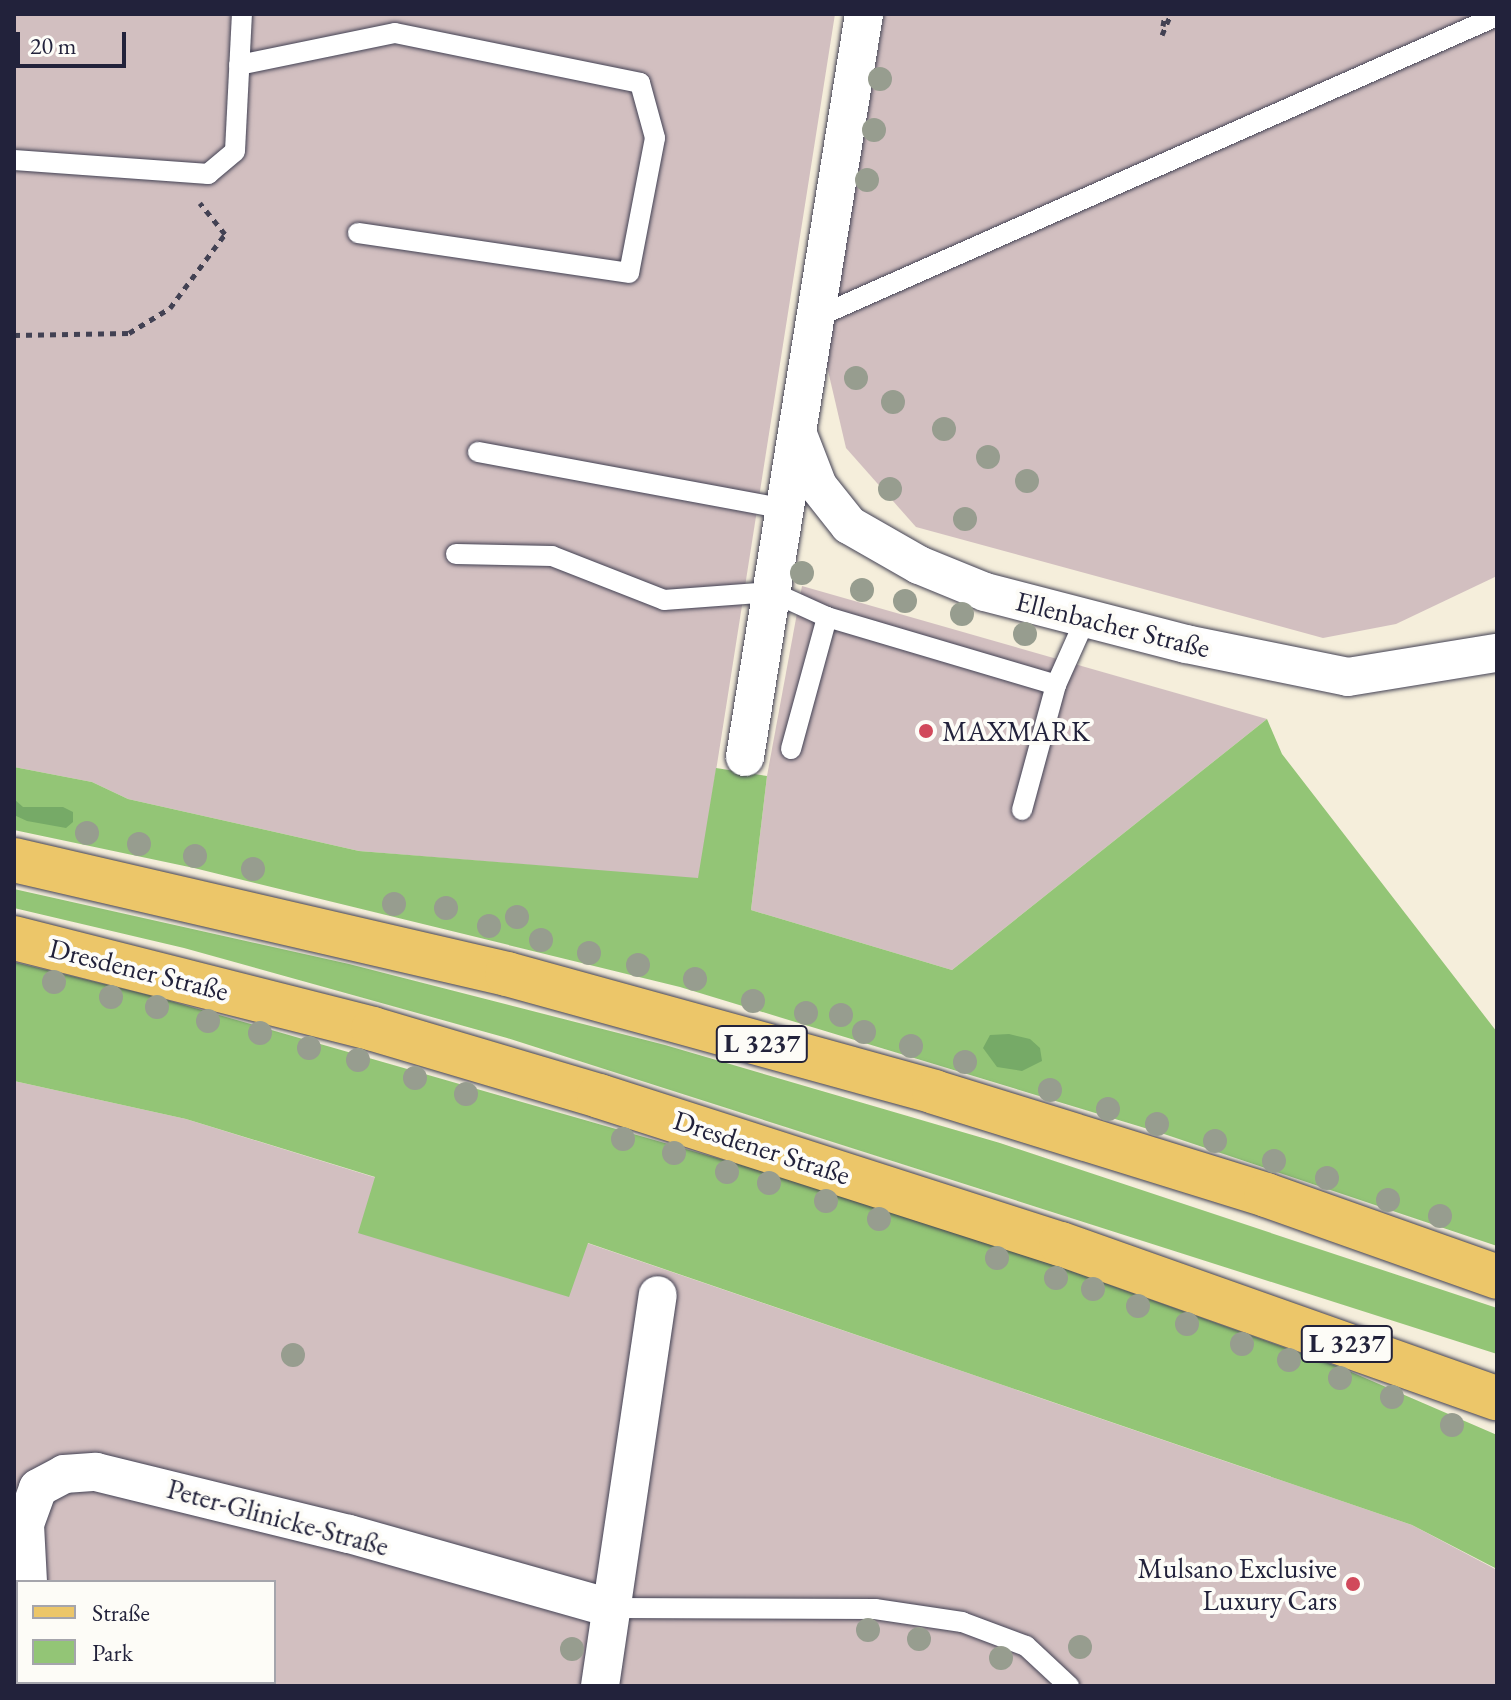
<!DOCTYPE html>
<html>
<head>
<meta charset="utf-8">
<style>
	body { margin:0 }
	#map { position:relative; width:1511px; height:1700px; overflow:hidden; background:#f5eedb; font-family:"EB Garamond",serif }
	div>[style] { position:absolute }
	[style*='--x'] { left:calc(var(--x)*1px); top:calc(var(--y)*1px); width:calc(var(--w)*1px); rotate:calc(var(--a)*1deg) }
	.industrial>* { inset:0; background:#d2bfc0 }
	.green>* { inset:0; background:#93c576 }
	.forest>* { inset:0; background:#76aa67 }
	.path>* { height:5px; margin-top:-2.5px; transform-origin:0; background:repeating-linear-gradient(90deg,#424153 0 6px,transparent 0 12px) }
	.roads { filter:drop-shadow(0 0 2px #424153) drop-shadow(0 0 2px #424153) }
	.service>* { height:20px; margin:-10px; padding:0 10px; transform-origin:10px; border-radius:10px; background:#fff }
	.minor>* { height:38px; margin:-19px; padding:0 19px; transform-origin:19px; border-radius:19px; background:#fff }
	.primary>* { height:44px; margin:-22px; padding:0 22px; transform-origin:22px; border-radius:22px; background:#ecc669 }
	.trees>* { width:24px; height:24px; margin:-12px; border-radius:50%; background:#979d8f }
	.dots>* { width:22px; height:22px; translate:-50% -50%; box-sizing:border-box; border:4px solid #fdfcf7; border-radius:50% }
	span { translate:-50% -50%; white-space:nowrap; text-align:center; line-height:1.15; -webkit-text-stroke:8px #fdfcf7; paint-order:stroke }
	.shield-label span { padding:2px 6px; background:#fdfcf7; border:2px solid; border-radius:6px; -webkit-text-stroke-width:0 }
	.shield-label { font-size:26px; color:#22223b; font-weight:700 }
	.street-label { font-size:28px; color:#22223b }
	.poi-label { font-size:28px; color:#22223b }
	.left { translate:0 -50%; text-align:left }
	.right { translate:-100% -50%; text-align:right }
	.frame { position:absolute; inset:0; border:16px solid #22223b; pointer-events:none }
	.legend { position:absolute; left:16px; top:1580px; width:260px; height:104px; box-sizing:border-box; background:#fdfcf7; border:2px solid #a5a5ac; margin:0; padding:10px 14px; list-style:none; font-size:24px; color:#22223b }
	.legend li { display:flex; align-items:center; gap:16px; height:40px }
	.legend b { width:40px; border:2px solid #a5a5ac }
	.scale { position:absolute; left:16px; top:32px; width:110px; height:36px; box-sizing:border-box; border:4px solid #22223b; border-top:0; padding-left:10px; font-size:24px; line-height:28px; white-space:nowrap; color:#22223b; -webkit-text-stroke:6px #fdfcf7; paint-order:stroke }
</style>
</head>
<body>
<div id="map">
	<div class="industrial">
		<div style="clip-path:polygon(14px 14px,835px 14px,699px 879px,359px 851px,128px 799px,92px 782px,14px 767px)"></div>
		<div style="clip-path:polygon(884px 14px,1497px 14px,1497px 576px,1396px 624px,1323px 638px,916px 527px,846px 448px,826px 362px)"></div>
		<div style="clip-path:polygon(802px 586px,1267px 719px,952px 970px,751px 910px,767px 776px)"></div>
		<div style="clip-path:polygon(evenodd,14px 1081px,186px 1119px,587px 1243px,1412px 1525px,1497px 1570px,1497px 1686px,14px 1686px,14px 1081px,18px 1582px,274px 1582px,274px 1682px,18px 1682px,18px 1582px)"></div>
	</div>
	<div class="green">
		<div style="clip-path:polygon(1267px 719px,1282px 754px,1497px 1032px,1497px 1246px,1158px 1132px,680px 987px,194px 868px,14px 830px,14px 767px,92px 782px,128px 799px,359px 851px,698px 878px,716px 768px,767px 776px,751px 910px,952px 970px)"></div>
		<div style="clip-path:polygon(14px 889px,349px 964px,665px 1045px,1000px 1143px,1497px 1308px,1497px 1354px,507px 1038px,184px 948px,14px 908px)"></div>
		<div style="clip-path:polygon(14px 962px,153px 996px,773px 1174px,1057px 1266px,1342px 1368px,1497px 1435px,1497px 1569px,1412px 1525px,588px 1243px,569px 1297px,358px 1233px,375px 1177px,186px 1119px,14px 1081px)"></div>
	</div>
	<div class="forest">
		<div style="clip-path:polygon(14px 799px,23px 807px,63px 807px,73px 812px,73px 822px,66px 828px,27px 821px,14px 815px)"></div>
		<div style="clip-path:polygon(1009px 1034px,1030px 1039px,1040px 1048px,1042px 1061px,1022px 1071px,997px 1067px,983px 1048px,990px 1035px)"></div>
	</div>
	<div class="path">
		<div style="--x:1163;--y:26;--w:12;--a:-81"></div>
		<div style="--x:1162;--y:35;--w:23;--a:-67"></div>
		<div style="--x:14;--y:335;--w:115;--a:-1"></div>
		<div style="--x:129;--y:333;--w:48;--a:-31.4"></div>
		<div style="--x:170;--y:308;--w:92;--a:-53.4"></div>
		<div style="--x:225;--y:234;--w:40;--a:-129"></div>
	</div>
	<div class="roads">
		<div class="service">
			<div style="--x:239;--y:65;--w:159;--a:-11.6"></div>
			<div style="--x:395;--y:33;--w:250;--a:11.5"></div>
			<div style="--x:640;--y:83;--w:57;--a:74.7"></div>
			<div style="--x:655;--y:138;--w:137;--a:100.9"></div>
			<div style="--x:629;--y:273;--w:274;--a:-171.6"></div>
			<div style="--x:14;--y:160;--w:195;--a:4.1"></div>
			<div style="--x:208;--y:174;--w:35;--a:-40"></div>
			<div style="--x:235;--y:151;--w:137;--a:-87.1"></div>
			<div style="--x:817;--y:317;--w:744;--a:-23.88"></div>
			<div style="--x:478;--y:452;--w:312;--a:10.5"></div>
			<div style="--x:456;--y:554;--w:96;--a:1.2"></div>
			<div style="--x:552;--y:556;--w:120;--a:21.4"></div>
			<div style="--x:664;--y:600;--w:108;--a:-4.2"></div>
			<div style="--x:772;--y:592;--w:60;--a:24.4"></div>
			<div style="--x:791;--y:749;--w:137;--a:-74.7"></div>
			<div style="--x:827;--y:617;--w:239;--a:16.5"></div>
			<div style="--x:1056;--y:685;--w:73;--a:-65.9"></div>
			<div style="--x:1022;--y:810;--w:130;--a:-74.8"></div>
			<div style="--x:611;--y:1608;--w:264;--a:0.2"></div>
			<div style="--x:875;--y:1609;--w:88;--a:8.5"></div>
			<div style="--x:962;--y:1622;--w:68;--a:20.6"></div>
			<div style="--x:1026;--y:1646;--w:59;--a:42.9"></div>
		</div>
		<div class="minor">
			<div style="--x:797;--y:432;--w:58;--a:68.7"></div>
			<div style="--x:818;--y:486;--w:50;--a:51.5"></div>
			<div style="--x:849;--y:525;--w:81;--a:29.7"></div>
			<div style="--x:919;--y:565;--w:71;--a:22.2"></div>
			<div style="--x:985;--y:592;--w:208;--a:14.5"></div>
			<div style="--x:1186;--y:644;--w:165;--a:11.5"></div>
			<div style="--x:1348;--y:677;--w:151;--a:-9.2"></div>
			<div style="--x:745;--y:757;--w:752;--a:-80.9"></div>
			<div style="--x:28;--y:1582;--w:58;--a:-93"></div>
			<div style="--x:25;--y:1524;--w:38;--a:-70"></div>
			<div style="--x:38;--y:1488;--w:30;--a:-28"></div>
			<div style="--x:64;--y:1474;--w:32;--a:-4"></div>
			<div style="--x:96;--y:1472;--w:260;--a:13.8"></div>
			<div style="--x:349;--y:1534;--w:272;--a:15.8"></div>
			<div style="--x:35;--y:1682;--w:4;--a:90"></div>
			<div style="--x:600;--y:1686;--w:395;--a:-81.6"></div>
		</div>
		<div class="primary">
			<div style="--x:14;--y:860;--w:506;--a:13.02"></div>
			<div style="--x:507;--y:974;--w:443;--a:15.4"></div>
			<div style="--x:934;--y:1092;--w:348;--a:17.2"></div>
			<div style="--x:1266;--y:1195;--w:245;--a:19.5"></div>
			<div style="--x:14;--y:938;--w:370;--a:14.2"></div>
			<div style="--x:373;--y:1029;--w:236;--a:16.5"></div>
			<div style="--x:599;--y:1096;--w:485;--a:17.8"></div>
			<div style="--x:1061;--y:1244;--w:462;--a:19.5"></div>
		</div>
	</div>
	<div class="trees">
		<div style="left:880px;top:79px"></div>
		<div style="left:874px;top:130px"></div>
		<div style="left:867px;top:180px"></div>
		<div style="left:856px;top:378px"></div>
		<div style="left:893px;top:402px"></div>
		<div style="left:944px;top:429px"></div>
		<div style="left:988px;top:457px"></div>
		<div style="left:1027px;top:481px"></div>
		<div style="left:890px;top:489px"></div>
		<div style="left:965px;top:519px"></div>
		<div style="left:802px;top:573px"></div>
		<div style="left:862px;top:590px"></div>
		<div style="left:905px;top:601px"></div>
		<div style="left:962px;top:614px"></div>
		<div style="left:1025px;top:634px"></div>
		<div style="left:87px;top:833px"></div>
		<div style="left:139px;top:844px"></div>
		<div style="left:195px;top:856px"></div>
		<div style="left:253px;top:869px"></div>
		<div style="left:394px;top:904px"></div>
		<div style="left:446px;top:908px"></div>
		<div style="left:517px;top:917px"></div>
		<div style="left:489px;top:926px"></div>
		<div style="left:541px;top:940px"></div>
		<div style="left:589px;top:953px"></div>
		<div style="left:638px;top:965px"></div>
		<div style="left:695px;top:979px"></div>
		<div style="left:54px;top:982px"></div>
		<div style="left:111px;top:997px"></div>
		<div style="left:753px;top:1001px"></div>
		<div style="left:157px;top:1007px"></div>
		<div style="left:806px;top:1013px"></div>
		<div style="left:841px;top:1015px"></div>
		<div style="left:208px;top:1021px"></div>
		<div style="left:864px;top:1032px"></div>
		<div style="left:260px;top:1033px"></div>
		<div style="left:911px;top:1046px"></div>
		<div style="left:309px;top:1048px"></div>
		<div style="left:358px;top:1060px"></div>
		<div style="left:965px;top:1062px"></div>
		<div style="left:415px;top:1078px"></div>
		<div style="left:1050px;top:1090px"></div>
		<div style="left:466px;top:1094px"></div>
		<div style="left:1108px;top:1109px"></div>
		<div style="left:1157px;top:1124px"></div>
		<div style="left:623px;top:1139px"></div>
		<div style="left:1215px;top:1141px"></div>
		<div style="left:674px;top:1153px"></div>
		<div style="left:1274px;top:1161px"></div>
		<div style="left:727px;top:1172px"></div>
		<div style="left:1327px;top:1178px"></div>
		<div style="left:769px;top:1183px"></div>
		<div style="left:1388px;top:1200px"></div>
		<div style="left:826px;top:1201px"></div>
		<div style="left:1440px;top:1216px"></div>
		<div style="left:879px;top:1219px"></div>
		<div style="left:997px;top:1258px"></div>
		<div style="left:1056px;top:1278px"></div>
		<div style="left:1093px;top:1289px"></div>
		<div style="left:1138px;top:1306px"></div>
		<div style="left:1187px;top:1324px"></div>
		<div style="left:1242px;top:1344px"></div>
		<div style="left:293px;top:1355px"></div>
		<div style="left:1289px;top:1360px"></div>
		<div style="left:1340px;top:1378px"></div>
		<div style="left:1392px;top:1397px"></div>
		<div style="left:1452px;top:1425px"></div>
		<div style="left:868px;top:1630px"></div>
		<div style="left:919px;top:1639px"></div>
		<div style="left:1080px;top:1647px"></div>
		<div style="left:572px;top:1649px"></div>
		<div style="left:1001px;top:1658px"></div>
	</div>
	<div class="dots">
		<div style="left:926px;top:731px;background:#d1495b"></div>
		<div style="left:1353px;top:1584px;background:#d1495b"></div>
	</div>
	<div class="shield-label">
		<span style="left:762px;top:1044px">L 3237</span>
		<span style="left:1347px;top:1344px">L 3237</span>
	</div>
	<div class="street-label">
		<span style="left:1113px;top:624px;rotate:14deg">Ellenbacher Straße</span>
		<span style="left:139px;top:969px;rotate:14deg">Dresdener Straße</span>
		<span style="left:762px;top:1147px;rotate:18deg">Dresdener Straße</span>
		<span style="left:278px;top:1517px;rotate:15deg">Peter-Glinicke-Straße</span>
	</div>
	<div class="poi-label">
		<span class="left" style="left:942px;top:731px">MAXMARK</span>
		<span class="right" style="left:1337px;top:1584px">Mulsano Exclusive<br>Luxury Cars</span>
	</div>
	<div class="frame"></div>
	<ul class="legend">
	<li><b style="height:10px;background:#ecc669"></b>Straße</li>
	<li><b style="height:22px;background:#93c576"></b>Park</li>
	</ul>
	<div class="scale">20 m</div>
</div>
</body>
</html>
